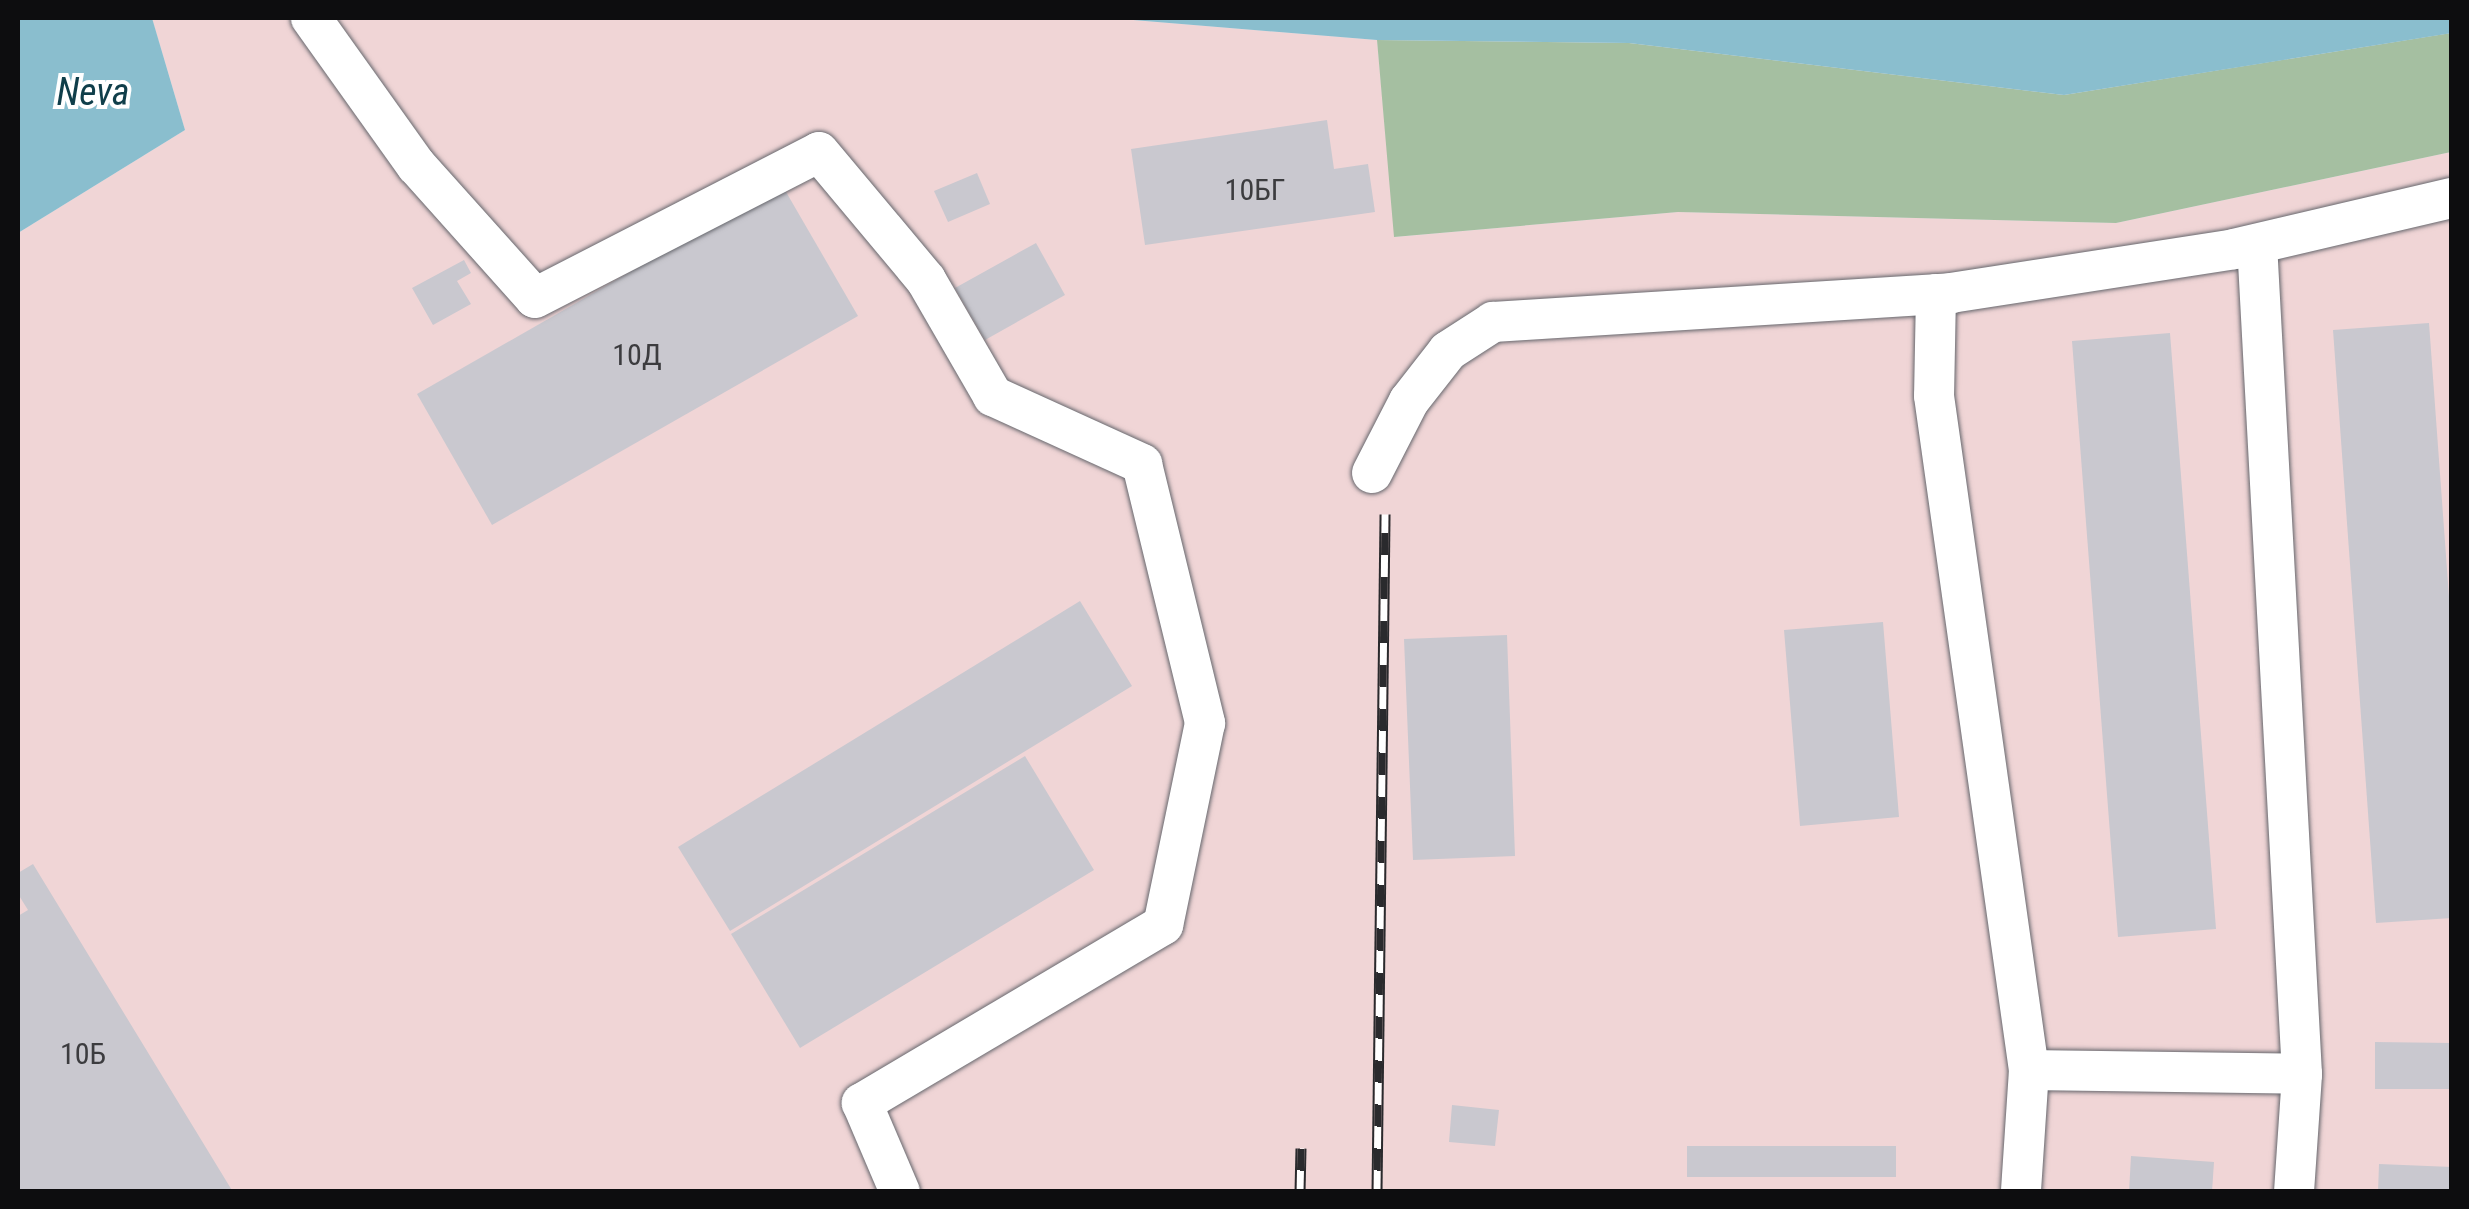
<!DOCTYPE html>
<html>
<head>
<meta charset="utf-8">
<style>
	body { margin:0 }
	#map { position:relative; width:2469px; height:1209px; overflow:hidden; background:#e5e6ed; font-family:"Roboto Condensed",sans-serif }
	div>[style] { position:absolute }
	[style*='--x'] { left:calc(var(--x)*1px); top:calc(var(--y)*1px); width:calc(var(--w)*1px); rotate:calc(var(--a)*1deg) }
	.industrial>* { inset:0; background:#f0d5d6 }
	.green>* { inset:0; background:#a5bfa1 }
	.water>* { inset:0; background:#8abece }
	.building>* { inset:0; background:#c9c8cf }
	.roads { filter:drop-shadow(0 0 2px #66676d) drop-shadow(0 0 2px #66676d) }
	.minor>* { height:40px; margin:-20px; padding:0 20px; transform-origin:20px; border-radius:20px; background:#fff }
	.rail>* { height:11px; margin-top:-5.5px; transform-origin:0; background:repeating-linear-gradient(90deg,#fff 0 22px,#2a2a2d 0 44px); box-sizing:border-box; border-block:2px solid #2a2a2d }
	span { translate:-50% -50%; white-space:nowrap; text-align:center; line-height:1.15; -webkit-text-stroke:8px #fff; paint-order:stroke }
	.number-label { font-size:30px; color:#3c3c3f }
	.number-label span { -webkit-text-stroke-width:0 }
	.water-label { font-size:38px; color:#0f3e4a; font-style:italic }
	.frame { position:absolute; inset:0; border:20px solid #0d0d0f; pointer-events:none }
</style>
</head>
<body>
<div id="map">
	<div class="industrial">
		<div style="clip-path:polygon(152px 18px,1109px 18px,1377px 40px,1395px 237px,1678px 212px,2116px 223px,2451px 152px,2451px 1191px,18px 1192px,18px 233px,185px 130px)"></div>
	</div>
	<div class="green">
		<div style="clip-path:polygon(2451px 33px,2451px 152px,2116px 223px,1678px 212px,1394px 237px,1377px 40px,1629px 43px,2064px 95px)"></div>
	</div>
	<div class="water">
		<div style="clip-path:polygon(18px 18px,152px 18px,185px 130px,18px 233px)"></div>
		<div style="clip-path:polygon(1109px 18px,2451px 18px,2452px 33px,2064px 95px,1629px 43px,1377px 40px)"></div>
	</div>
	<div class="building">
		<div style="clip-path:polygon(1327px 120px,1334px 169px,1368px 164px,1375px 212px,1145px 245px,1131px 149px)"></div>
		<div style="clip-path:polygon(977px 173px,990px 204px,948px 222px,934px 191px)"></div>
		<div style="clip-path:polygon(782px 185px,858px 316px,492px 525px,417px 394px)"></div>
		<div style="clip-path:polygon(1036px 243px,1065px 295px,985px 340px,955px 288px)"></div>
		<div style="clip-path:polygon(464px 260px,471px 273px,457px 281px,471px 304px,433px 325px,412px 288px)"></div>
		<div style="clip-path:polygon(2429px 323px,2452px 638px,2452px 918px,2376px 923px,2333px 330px)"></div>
		<div style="clip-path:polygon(2170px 333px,2216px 929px,2118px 937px,2072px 341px)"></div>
		<div style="clip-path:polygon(1080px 601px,1132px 686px,730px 931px,678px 847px)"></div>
		<div style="clip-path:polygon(1883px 622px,1899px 817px,1800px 826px,1784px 630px)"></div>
		<div style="clip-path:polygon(1507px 635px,1515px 856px,1413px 860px,1404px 639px)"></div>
		<div style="clip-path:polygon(1025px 756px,1094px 870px,800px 1048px,731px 934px)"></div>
		<div style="clip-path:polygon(33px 864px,233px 1192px,18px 1192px,18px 916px,28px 910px,18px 894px,18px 873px)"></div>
		<div style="clip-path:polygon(2375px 1042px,2452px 1043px,2452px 1089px,2375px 1089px)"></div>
		<div style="clip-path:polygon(1452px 1105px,1499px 1110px,1495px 1146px,1449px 1142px)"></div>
		<div style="clip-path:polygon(1687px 1146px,1896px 1146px,1896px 1177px,1687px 1177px)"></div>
		<div style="clip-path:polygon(2131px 1156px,2214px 1162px,2212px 1192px,2129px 1192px)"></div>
		<div style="clip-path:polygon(2379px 1164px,2452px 1167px,2452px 1192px,2378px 1192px)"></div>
	</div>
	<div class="roads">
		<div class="minor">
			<div style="--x:311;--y:18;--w:181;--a:54.5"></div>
			<div style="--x:416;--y:165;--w:178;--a:48.2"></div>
			<div style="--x:535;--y:298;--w:319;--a:-27.2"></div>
			<div style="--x:819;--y:152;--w:167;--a:50.1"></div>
			<div style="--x:926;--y:280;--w:134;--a:60"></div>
			<div style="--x:993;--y:396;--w:164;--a:24.5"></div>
			<div style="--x:1142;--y:464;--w:267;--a:76.3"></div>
			<div style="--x:1205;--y:723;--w:206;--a:101.7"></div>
			<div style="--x:1163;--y:925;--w:350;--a:149.4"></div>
			<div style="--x:862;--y:1103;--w:97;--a:66.9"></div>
			<div style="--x:1936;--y:294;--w:102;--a:91.1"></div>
			<div style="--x:1934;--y:396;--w:681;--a:81.98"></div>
			<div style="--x:2029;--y:1070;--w:122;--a:93.8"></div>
			<div style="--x:1372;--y:473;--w:81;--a:-62.8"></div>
			<div style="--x:1409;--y:401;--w:63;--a:-52"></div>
			<div style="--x:1448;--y:351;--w:54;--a:-32.8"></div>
			<div style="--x:1493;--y:322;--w:459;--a:-3.6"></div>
			<div style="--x:1951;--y:293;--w:286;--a:-8.8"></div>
			<div style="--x:2234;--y:249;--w:224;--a:-13.2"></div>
			<div style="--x:2029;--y:1070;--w:273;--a:0.8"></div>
			<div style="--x:2302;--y:1074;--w:831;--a:-93.1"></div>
			<div style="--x:2294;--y:1192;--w:118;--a:-86.1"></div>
		</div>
	</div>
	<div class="rail">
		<div style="--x:1300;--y:1192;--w:44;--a:-88.7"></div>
		<div style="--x:1377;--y:1192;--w:678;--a:-89.32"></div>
	</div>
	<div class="number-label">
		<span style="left:1255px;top:190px">10БГ</span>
		<span style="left:637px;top:355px">10Д</span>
		<span style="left:83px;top:1054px">10Б</span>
	</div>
	<div class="water-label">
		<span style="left:93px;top:93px">Neva</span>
	</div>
	<div class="frame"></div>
</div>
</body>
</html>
